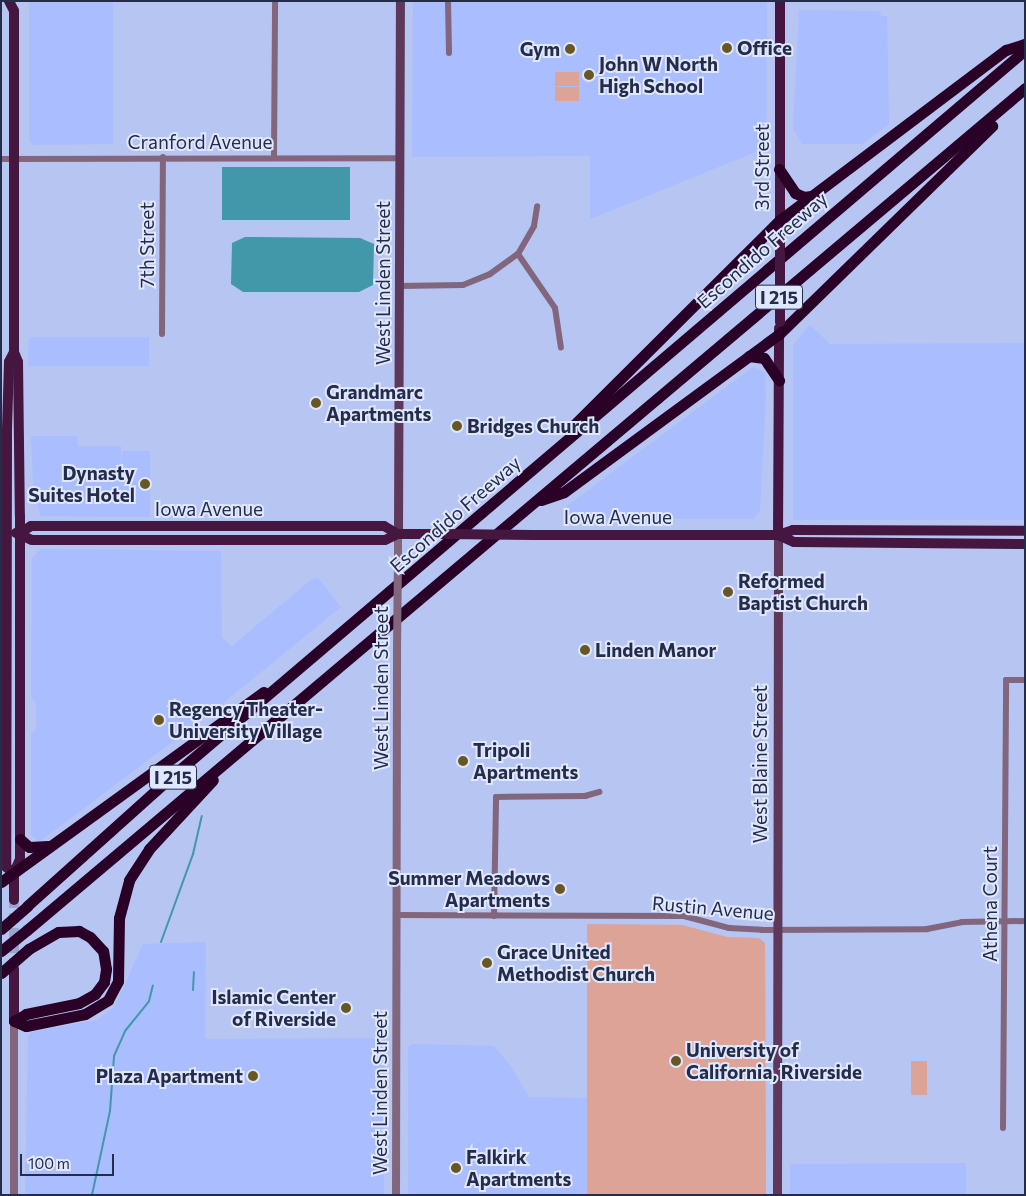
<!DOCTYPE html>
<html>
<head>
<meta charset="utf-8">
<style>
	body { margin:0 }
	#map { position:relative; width:1026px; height:1196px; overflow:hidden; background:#b7c5f2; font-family:Commissioner,sans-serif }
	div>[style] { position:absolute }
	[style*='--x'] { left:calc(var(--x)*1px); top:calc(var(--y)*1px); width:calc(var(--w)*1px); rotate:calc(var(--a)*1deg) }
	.built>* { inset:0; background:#aabdfe }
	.green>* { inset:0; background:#dda397 }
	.water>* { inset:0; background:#4298a8 }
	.stream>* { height:2px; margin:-1px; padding:0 1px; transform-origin:1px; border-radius:1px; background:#4298a8 }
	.primary-tunnel>* { height:10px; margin-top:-5px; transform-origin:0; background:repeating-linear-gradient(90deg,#9aa6d0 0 10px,transparent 0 15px) }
	.minor>* { height:6px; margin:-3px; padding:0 3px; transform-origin:3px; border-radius:3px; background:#81667d }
	.tertiary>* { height:8px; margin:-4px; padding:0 4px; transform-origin:4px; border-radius:4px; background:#81667d }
	.secondary>* { height:9px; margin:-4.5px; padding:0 4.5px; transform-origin:4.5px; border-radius:4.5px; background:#5e385a }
	.primary>* { height:10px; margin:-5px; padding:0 5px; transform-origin:5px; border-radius:5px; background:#451740 }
	.motorway>* { height:11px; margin:-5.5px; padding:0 5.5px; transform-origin:5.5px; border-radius:5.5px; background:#2a0127 }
	.tertiary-bridge>* { height:8px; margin:-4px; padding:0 4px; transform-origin:4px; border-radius:4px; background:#81667d }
	.primary-bridge>* { height:10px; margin:-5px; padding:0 5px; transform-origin:5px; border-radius:5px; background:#451740 }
	.motorway-bridge>* { height:11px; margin:-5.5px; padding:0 5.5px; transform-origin:5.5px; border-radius:5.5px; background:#2a0127 }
	.dots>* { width:14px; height:14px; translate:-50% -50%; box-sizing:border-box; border:2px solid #dfe7fe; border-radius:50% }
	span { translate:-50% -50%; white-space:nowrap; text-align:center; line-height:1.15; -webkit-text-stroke:4px #dfe7fe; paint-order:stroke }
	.shield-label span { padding:1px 4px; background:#dfe7fe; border:1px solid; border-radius:4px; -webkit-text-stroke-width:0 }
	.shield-label { font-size:18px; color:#242c49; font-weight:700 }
	.poi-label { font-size:19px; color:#242c49; font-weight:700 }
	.left { translate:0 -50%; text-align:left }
	.right { translate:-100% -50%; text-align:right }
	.street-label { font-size:19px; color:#242c49 }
	.frame { position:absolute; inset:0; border:2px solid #242c49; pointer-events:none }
	.scale { position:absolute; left:20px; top:1154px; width:94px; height:22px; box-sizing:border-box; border:2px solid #242c49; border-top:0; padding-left:6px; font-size:15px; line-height:18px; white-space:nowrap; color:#242c49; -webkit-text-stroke:4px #dfe7fe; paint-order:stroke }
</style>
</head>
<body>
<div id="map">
	<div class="built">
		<div style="clip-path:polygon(29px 1px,113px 1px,113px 144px,33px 145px,29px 141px)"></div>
		<div style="clip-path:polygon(413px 1px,767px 1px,766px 148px,590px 219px,590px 156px,412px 157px)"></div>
		<div style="clip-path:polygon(799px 10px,880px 11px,881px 16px,887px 16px,889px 124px,862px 144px,802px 144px,793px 128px)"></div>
		<div style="clip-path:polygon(810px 325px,830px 344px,1025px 343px,1025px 520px,793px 520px,793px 345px)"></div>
		<div style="clip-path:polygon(29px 337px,149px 337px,149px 366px,28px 366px)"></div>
		<div style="clip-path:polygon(753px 367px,765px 372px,766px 398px,760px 510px,754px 519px,567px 518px,567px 506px)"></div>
		<div style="clip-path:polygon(31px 436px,77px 436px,78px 446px,121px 446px,121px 510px,122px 451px,150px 451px,150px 517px,40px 516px,33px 483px)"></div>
		<div style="clip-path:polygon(41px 549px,221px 551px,222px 638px,232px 646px,312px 579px,318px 578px,341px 607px,216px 709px,39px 842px,31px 835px,31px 734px,36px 729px,36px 703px,31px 697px,32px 558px)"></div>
		<div style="clip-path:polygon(587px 924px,682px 925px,727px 937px,759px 938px,765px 943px,766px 1195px,408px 1195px,408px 1047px,412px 1044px,494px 1046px,510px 1065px,529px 1097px,587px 1098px)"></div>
		<div style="clip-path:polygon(206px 942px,205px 1039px,385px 1038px,384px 1195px,25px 1195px,28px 1036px,32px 1032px,97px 1020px,115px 1006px,143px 944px)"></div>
		<div style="clip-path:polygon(966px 1163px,966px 1195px,790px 1195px,790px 1164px)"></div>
	</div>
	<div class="green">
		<div style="clip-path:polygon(555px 72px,579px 72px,579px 86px,555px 86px)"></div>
		<div style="clip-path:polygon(555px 87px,579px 87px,579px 101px,555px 101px)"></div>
		<div style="clip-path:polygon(587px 924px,682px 925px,727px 937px,759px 938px,765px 943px,766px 1195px,587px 1195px)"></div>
		<div style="clip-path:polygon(911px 1061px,927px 1061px,927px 1095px,911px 1095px)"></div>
	</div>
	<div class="water">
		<div style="clip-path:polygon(222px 167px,350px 167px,350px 220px,222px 220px)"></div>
		<div style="clip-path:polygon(245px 237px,360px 238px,374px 244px,373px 285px,359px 292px,243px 292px,231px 284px,232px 243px)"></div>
	</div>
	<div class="stream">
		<div style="--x:161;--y:942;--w:94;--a:-70"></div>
		<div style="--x:193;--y:854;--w:39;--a:-77"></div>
		<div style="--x:193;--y:990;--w:18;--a:-87"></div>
		<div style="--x:92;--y:1195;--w:86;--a:-77.9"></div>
		<div style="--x:110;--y:1111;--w:55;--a:-85.8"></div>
		<div style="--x:114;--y:1056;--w:27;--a:-66"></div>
		<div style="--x:125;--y:1031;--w:38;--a:-51"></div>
		<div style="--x:149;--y:1001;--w:16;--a:-76"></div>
	</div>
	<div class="primary-tunnel">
		<div style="--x:14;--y:968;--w:68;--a:-90"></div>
	</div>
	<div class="minor">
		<div style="--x:448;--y:1;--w:52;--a:88.9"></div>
		<div style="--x:274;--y:157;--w:156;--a:-89.6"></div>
		<div style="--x:1;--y:159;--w:398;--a:-0.1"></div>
		<div style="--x:518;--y:254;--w:65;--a:55.6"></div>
		<div style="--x:555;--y:308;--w:40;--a:81.5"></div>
		<div style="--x:399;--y:286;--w:64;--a:-0.9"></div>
		<div style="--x:463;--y:285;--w:29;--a:-22"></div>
		<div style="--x:490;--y:274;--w:34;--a:-36"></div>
		<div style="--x:518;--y:254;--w:32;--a:-60"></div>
		<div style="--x:534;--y:226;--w:20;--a:-81"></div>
		<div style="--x:162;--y:334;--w:177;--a:-89.7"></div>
		<div style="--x:397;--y:915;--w:287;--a:0.2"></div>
		<div style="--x:684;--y:916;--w:47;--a:14.9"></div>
		<div style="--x:729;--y:928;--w:33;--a:3"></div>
		<div style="--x:762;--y:930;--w:165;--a:-0.3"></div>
		<div style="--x:927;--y:929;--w:36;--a:-11"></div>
		<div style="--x:962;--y:922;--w:63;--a:-0.9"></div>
		<div style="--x:494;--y:916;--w:119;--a:-89"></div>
		<div style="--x:496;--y:797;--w:89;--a:-0.6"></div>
		<div style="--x:585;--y:796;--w:15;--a:-16"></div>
		<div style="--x:1003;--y:1128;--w:448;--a:-89.6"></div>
		<div style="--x:1006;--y:680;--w:19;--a:0"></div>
	</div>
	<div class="tertiary">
		<div style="--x:398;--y:534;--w:17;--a:90"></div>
		<div style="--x:14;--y:1021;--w:174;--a:90"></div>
		<div style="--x:396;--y:1195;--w:543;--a:-89.89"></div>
	</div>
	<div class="secondary">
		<div style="--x:398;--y:534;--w:533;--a:-89.79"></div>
		<div style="--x:777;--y:1195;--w:660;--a:-89.91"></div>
	</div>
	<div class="primary">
		<div style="--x:9;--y:1;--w:11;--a:63"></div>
		<div style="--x:14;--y:11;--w:341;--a:90"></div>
		<div style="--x:14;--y:352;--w:11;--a:68"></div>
		<div style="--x:18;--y:362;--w:154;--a:89.3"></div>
		<div style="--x:20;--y:516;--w:343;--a:90"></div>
		<div style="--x:20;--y:859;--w:15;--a:113"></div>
		<div style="--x:14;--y:873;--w:27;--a:90"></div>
		<div style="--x:780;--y:1;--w:251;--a:90"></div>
		<div style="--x:780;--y:271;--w:18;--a:90"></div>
		<div style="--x:14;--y:352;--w:11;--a:117"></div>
		<div style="--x:9;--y:362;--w:69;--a:91.7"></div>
		<div style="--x:7;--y:431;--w:436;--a:90.1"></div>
		<div style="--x:6;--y:867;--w:10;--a:37"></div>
		<div style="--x:16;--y:533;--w:17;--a:24"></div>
		<div style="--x:32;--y:540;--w:353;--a:0"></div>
		<div style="--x:385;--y:540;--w:14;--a:-25"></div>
		<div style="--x:398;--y:534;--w:49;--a:0"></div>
		<div style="--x:20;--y:533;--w:13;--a:-32"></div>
		<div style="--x:31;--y:526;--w:353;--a:0"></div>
		<div style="--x:384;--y:526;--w:16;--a:30"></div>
		<div style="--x:534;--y:535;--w:244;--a:0"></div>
		<div style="--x:778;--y:535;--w:16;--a:-18"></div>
		<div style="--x:793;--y:530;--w:232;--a:0.2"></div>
		<div style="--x:778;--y:535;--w:17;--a:24"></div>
		<div style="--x:794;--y:542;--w:231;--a:0.5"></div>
		<div style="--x:778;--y:535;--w:207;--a:-89.7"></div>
		<div style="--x:14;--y:969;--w:52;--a:90"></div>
	</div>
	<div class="motorway">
		<div style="--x:779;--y:169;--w:29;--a:56"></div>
		<div style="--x:795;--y:193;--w:10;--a:24"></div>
		<div style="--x:804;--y:197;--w:7;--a:-8"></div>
		<div style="--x:749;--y:356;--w:15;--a:8"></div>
		<div style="--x:764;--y:358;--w:27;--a:56"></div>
		<div style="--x:571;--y:428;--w:295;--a:-44.9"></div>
		<div style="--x:780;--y:220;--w:283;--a:-37"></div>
		<div style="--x:1006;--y:50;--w:20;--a:-18"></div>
		<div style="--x:541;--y:500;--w:24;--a:-19"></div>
		<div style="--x:564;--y:492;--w:267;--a:-36.3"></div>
		<div style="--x:779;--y:334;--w:298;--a:-44.3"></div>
		<div style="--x:20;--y:839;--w:12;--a:42"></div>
		<div style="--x:29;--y:847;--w:19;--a:-3"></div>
		<div style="--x:1;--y:882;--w:324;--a:-35.9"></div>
		<div style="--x:27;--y:906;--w:184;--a:-41.9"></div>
		<div style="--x:164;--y:783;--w:1131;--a:-40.41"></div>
		<div style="--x:27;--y:930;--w:1306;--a:-40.15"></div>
		<div style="--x:14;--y:1021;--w:13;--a:23"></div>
		<div style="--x:26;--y:1026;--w:60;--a:-11.5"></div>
		<div style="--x:85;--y:1014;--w:27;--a:-31"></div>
		<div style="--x:108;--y:1000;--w:21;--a:-62"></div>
		<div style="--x:118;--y:981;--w:63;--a:-89.1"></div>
		<div style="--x:119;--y:918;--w:39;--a:-75"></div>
		<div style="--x:129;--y:880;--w:37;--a:-57"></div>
		<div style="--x:149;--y:849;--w:94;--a:-47.2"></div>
		<div style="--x:14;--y:1021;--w:14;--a:-30"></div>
		<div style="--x:26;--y:1014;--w:54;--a:-11.7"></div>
		<div style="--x:79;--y:1003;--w:18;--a:-29"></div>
		<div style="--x:95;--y:994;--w:15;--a:-53"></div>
		<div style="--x:104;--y:982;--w:13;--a:-81"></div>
		<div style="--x:106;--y:969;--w:18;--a:-99"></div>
		<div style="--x:103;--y:951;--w:19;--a:-133"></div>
		<div style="--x:90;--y:937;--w:13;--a:-151"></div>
		<div style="--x:79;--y:931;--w:21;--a:177"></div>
		<div style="--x:58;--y:932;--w:34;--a:150"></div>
	</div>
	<div class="tertiary-bridge">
		<div style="--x:397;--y:652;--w:101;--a:-89.4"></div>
	</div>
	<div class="primary-bridge">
		<div style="--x:780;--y:252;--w:19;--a:90"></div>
		<div style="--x:780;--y:289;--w:33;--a:90"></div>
		<div style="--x:447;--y:534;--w:87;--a:0.7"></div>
	</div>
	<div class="motorway-bridge">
		<div style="--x:1;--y:929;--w:35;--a:-41"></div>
		<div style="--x:1;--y:951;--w:33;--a:-39"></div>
		<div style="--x:1;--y:973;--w:37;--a:-41"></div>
	</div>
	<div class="dots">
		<div style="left:727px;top:48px;background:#685725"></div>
		<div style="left:570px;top:49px;background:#685725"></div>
		<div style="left:589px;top:75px;background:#685725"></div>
		<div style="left:316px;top:403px;background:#685725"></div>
		<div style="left:457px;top:426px;background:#685725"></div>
		<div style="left:145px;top:484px;background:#685725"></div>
		<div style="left:728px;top:592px;background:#685725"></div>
		<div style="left:585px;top:650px;background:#685725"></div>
		<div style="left:159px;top:720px;background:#685725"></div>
		<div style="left:463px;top:761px;background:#685725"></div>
		<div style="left:560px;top:889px;background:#685725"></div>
		<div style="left:487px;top:963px;background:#685725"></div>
		<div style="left:346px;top:1008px;background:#685725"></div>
		<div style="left:676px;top:1061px;background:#685725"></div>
		<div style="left:253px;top:1076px;background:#685725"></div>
		<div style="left:456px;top:1168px;background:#685725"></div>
	</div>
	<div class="shield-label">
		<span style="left:779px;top:297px">I 215</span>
		<span style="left:173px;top:777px">I 215</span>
	</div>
	<div class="poi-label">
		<span class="left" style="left:737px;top:48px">Office</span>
		<span class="right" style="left:560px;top:49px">Gym</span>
		<span class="left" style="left:599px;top:75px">John W North<br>High School</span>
		<span class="left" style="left:326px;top:403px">Grandmarc<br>Apartments</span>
		<span class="left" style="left:467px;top:426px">Bridges Church</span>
		<span class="right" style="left:135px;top:484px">Dynasty<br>Suites Hotel</span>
		<span class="left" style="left:738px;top:592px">Reformed<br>Baptist Church</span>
		<span class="left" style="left:595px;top:650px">Linden Manor</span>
		<span class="left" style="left:169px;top:720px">Regency Theater-<br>University Village</span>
		<span class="left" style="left:473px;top:761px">Tripoli<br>Apartments</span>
		<span class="right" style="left:550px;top:889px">Summer Meadows<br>Apartments</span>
		<span class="left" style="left:497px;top:963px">Grace United<br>Methodist Church</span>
		<span class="right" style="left:336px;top:1008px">Islamic Center<br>of Riverside</span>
		<span class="left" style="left:686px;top:1061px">University of<br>California, Riverside</span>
		<span class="right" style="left:243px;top:1076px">Plaza Apartment</span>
		<span class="left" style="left:466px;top:1168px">Falkirk<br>Apartments</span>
	</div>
	<div class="street-label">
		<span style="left:200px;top:142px">Cranford Avenue</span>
		<span style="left:762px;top:167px;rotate:-90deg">3rd Street</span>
		<span style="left:147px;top:245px;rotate:-90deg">7th Street</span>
		<span style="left:762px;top:250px;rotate:-41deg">Escondido Freeway</span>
		<span style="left:383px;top:283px;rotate:-90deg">West Linden Street</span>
		<span style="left:209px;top:509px">Iowa Avenue</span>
		<span style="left:455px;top:514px;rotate:-41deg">Escondido Freeway</span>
		<span style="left:618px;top:517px">Iowa Avenue</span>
		<span style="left:381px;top:688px;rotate:-90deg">West Linden Street</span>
		<span style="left:760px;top:764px;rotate:-90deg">West Blaine Street</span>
		<span style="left:990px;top:904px;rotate:-90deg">Athena Court</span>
		<span style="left:713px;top:908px;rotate:5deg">Rustin Avenue</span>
		<span style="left:380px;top:1093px;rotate:-90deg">West Linden Street</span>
	</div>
	<div class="frame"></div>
	<div class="scale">100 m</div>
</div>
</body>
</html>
